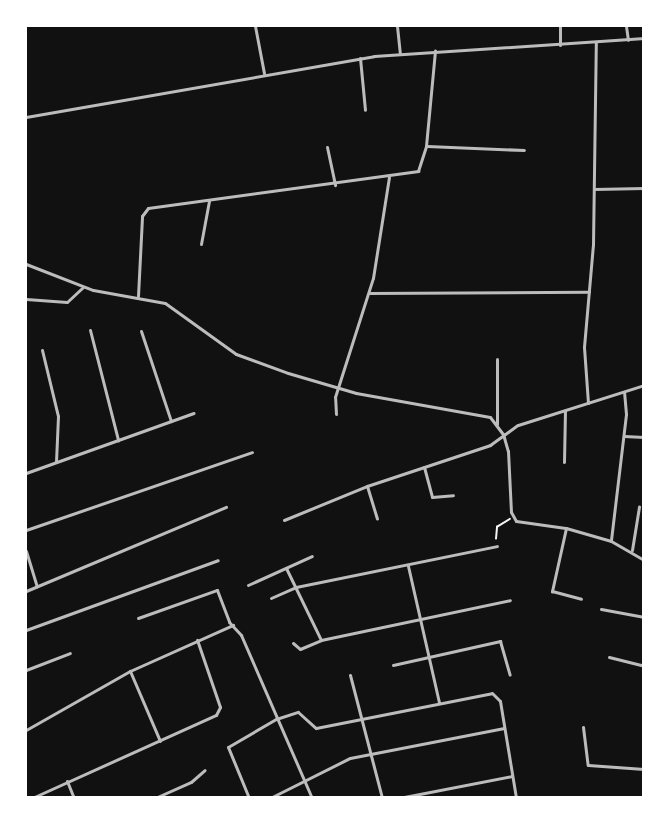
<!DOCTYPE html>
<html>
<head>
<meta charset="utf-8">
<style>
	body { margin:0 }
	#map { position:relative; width:669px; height:823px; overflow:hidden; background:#111; font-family:Lato,sans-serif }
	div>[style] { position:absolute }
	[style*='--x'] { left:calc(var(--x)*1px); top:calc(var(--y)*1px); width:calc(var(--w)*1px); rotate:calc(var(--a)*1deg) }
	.path>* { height:1.5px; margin:-0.75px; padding:0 0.75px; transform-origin:0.75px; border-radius:0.75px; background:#f5f5f5 }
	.minor>* { height:3px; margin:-1.5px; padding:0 1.5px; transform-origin:1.5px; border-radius:1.5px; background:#bcbcbc }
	span { translate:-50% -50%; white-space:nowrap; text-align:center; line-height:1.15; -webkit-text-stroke:4.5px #fff; paint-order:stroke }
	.frame { position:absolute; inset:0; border:27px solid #fff; pointer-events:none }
</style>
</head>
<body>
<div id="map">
	<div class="path">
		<div style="--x:496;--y:539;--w:12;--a:-85"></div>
		<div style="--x:497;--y:527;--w:15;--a:-32"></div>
	</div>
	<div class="minor">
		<div style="--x:255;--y:26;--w:48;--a:79.2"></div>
		<div style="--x:397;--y:26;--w:27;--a:84"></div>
		<div style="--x:626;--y:26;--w:14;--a:82"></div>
		<div style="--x:560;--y:45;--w:19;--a:-90"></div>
		<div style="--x:360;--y:58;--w:52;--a:84.5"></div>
		<div style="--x:26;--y:117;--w:353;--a:-9.9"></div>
		<div style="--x:374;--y:56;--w:271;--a:-3.8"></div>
		<div style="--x:427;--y:146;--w:97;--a:2.4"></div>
		<div style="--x:327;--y:147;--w:39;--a:78"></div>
		<div style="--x:594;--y:189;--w:50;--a:-1.1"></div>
		<div style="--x:201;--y:244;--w:44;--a:-79.5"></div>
		<div style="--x:26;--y:264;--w:72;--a:21.2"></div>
		<div style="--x:93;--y:290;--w:73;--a:10.2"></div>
		<div style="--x:165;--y:303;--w:87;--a:35.7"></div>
		<div style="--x:236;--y:354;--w:55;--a:20.1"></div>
		<div style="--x:288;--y:373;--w:71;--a:16.4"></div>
		<div style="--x:356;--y:393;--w:136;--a:10.2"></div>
		<div style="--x:490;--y:417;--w:21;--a:53"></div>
		<div style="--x:503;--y:434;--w:18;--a:74"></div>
		<div style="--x:508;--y:451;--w:61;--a:87.2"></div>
		<div style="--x:511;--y:512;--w:10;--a:61"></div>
		<div style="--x:516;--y:521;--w:50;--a:8"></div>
		<div style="--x:566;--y:528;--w:47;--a:16.1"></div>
		<div style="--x:611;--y:541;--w:38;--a:30"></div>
		<div style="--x:369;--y:293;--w:220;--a:-0.3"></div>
		<div style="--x:138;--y:296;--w:80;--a:-87.1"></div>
		<div style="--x:142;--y:216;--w:10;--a:-53"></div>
		<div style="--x:148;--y:208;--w:273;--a:-7.8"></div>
		<div style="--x:418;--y:171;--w:26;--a:-72"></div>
		<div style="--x:426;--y:146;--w:96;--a:-84.6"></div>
		<div style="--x:26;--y:299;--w:41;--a:4.2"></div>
		<div style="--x:67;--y:302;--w:22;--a:-43"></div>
		<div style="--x:90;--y:330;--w:114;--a:75.7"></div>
		<div style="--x:141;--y:331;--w:95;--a:71.6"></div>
		<div style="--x:42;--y:350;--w:68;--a:76.4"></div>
		<div style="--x:58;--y:416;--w:46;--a:92.5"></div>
		<div style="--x:497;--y:359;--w:65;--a:90"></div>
		<div style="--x:588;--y:403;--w:56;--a:-94.1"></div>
		<div style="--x:584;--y:347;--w:102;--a:-85"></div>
		<div style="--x:593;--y:245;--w:203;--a:-89.2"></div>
		<div style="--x:336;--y:414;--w:17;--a:-93"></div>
		<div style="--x:335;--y:397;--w:125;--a:-72.3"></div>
		<div style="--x:373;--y:278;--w:102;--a:-81"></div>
		<div style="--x:624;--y:436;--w:20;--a:3"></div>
		<div style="--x:564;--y:462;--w:51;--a:-88.9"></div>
		<div style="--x:424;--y:467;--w:31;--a:75"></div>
		<div style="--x:432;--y:497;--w:21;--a:-5"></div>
		<div style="--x:26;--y:473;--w:178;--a:-19.7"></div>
		<div style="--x:367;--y:486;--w:34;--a:73"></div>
		<div style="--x:284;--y:520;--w:90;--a:-22.3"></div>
		<div style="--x:367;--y:486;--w:130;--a:-18.4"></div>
		<div style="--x:490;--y:445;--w:34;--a:-36"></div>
		<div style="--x:518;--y:425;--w:132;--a:-17.6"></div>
		<div style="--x:566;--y:528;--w:65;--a:102.5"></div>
		<div style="--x:552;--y:591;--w:30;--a:15"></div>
		<div style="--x:26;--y:530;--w:239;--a:-19"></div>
		<div style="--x:611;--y:540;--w:127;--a:-83.2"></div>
		<div style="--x:626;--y:414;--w:21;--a:-95"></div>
		<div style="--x:632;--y:550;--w:44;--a:-80.8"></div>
		<div style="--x:26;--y:551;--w:37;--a:73"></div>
		<div style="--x:408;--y:566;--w:140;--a:77.2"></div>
		<div style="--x:286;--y:568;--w:80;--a:64.1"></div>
		<div style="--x:321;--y:640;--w:193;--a:-11.9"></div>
		<div style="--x:248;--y:585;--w:70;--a:-24.4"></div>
		<div style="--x:26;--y:591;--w:217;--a:-22.8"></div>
		<div style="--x:271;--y:598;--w:27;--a:-24"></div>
		<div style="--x:296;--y:587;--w:205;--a:-11.5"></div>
		<div style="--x:601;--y:609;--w:44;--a:10.5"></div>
		<div style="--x:138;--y:618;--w:84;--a:-19.5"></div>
		<div style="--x:217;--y:590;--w:34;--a:69"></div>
		<div style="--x:229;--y:622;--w:18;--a:47"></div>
		<div style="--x:241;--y:635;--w:178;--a:66.5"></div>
		<div style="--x:26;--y:630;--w:204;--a:-20"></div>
		<div style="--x:293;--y:643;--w:9;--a:41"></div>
		<div style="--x:300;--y:649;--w:23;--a:-23"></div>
		<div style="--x:609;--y:657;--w:36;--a:14"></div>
		<div style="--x:393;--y:665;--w:110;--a:-12.6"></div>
		<div style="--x:500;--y:641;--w:35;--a:74"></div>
		<div style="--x:26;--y:670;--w:47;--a:-21.1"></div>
		<div style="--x:130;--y:671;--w:76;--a:66.8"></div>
		<div style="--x:350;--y:675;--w:127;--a:75.4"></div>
		<div style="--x:583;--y:727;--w:38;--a:83"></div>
		<div style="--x:588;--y:765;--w:56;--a:4.1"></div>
		<div style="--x:26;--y:730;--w:120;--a:-29.6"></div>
		<div style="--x:130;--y:671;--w:113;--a:-24.1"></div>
		<div style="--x:67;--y:781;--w:18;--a:68"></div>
		<div style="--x:32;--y:798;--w:202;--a:-24.3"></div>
		<div style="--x:216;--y:715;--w:9;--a:-63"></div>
		<div style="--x:220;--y:707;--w:71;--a:-108.9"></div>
		<div style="--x:155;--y:798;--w:39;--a:-24"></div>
		<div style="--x:191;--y:782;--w:18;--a:-41"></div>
		<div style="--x:249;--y:798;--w:55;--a:-112.4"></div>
		<div style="--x:228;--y:747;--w:56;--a:-30.3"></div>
		<div style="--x:276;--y:719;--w:23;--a:-18"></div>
		<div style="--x:298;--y:712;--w:24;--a:42"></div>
		<div style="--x:316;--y:728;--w:179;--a:-11.2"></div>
		<div style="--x:492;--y:693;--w:11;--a:45"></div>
		<div style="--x:500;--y:701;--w:98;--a:80.6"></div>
		<div style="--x:270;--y:798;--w:89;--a:-26.6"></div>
		<div style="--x:350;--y:758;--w:157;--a:-11"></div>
		<div style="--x:399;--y:798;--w:115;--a:-11"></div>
	</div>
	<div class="frame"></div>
</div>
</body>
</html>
